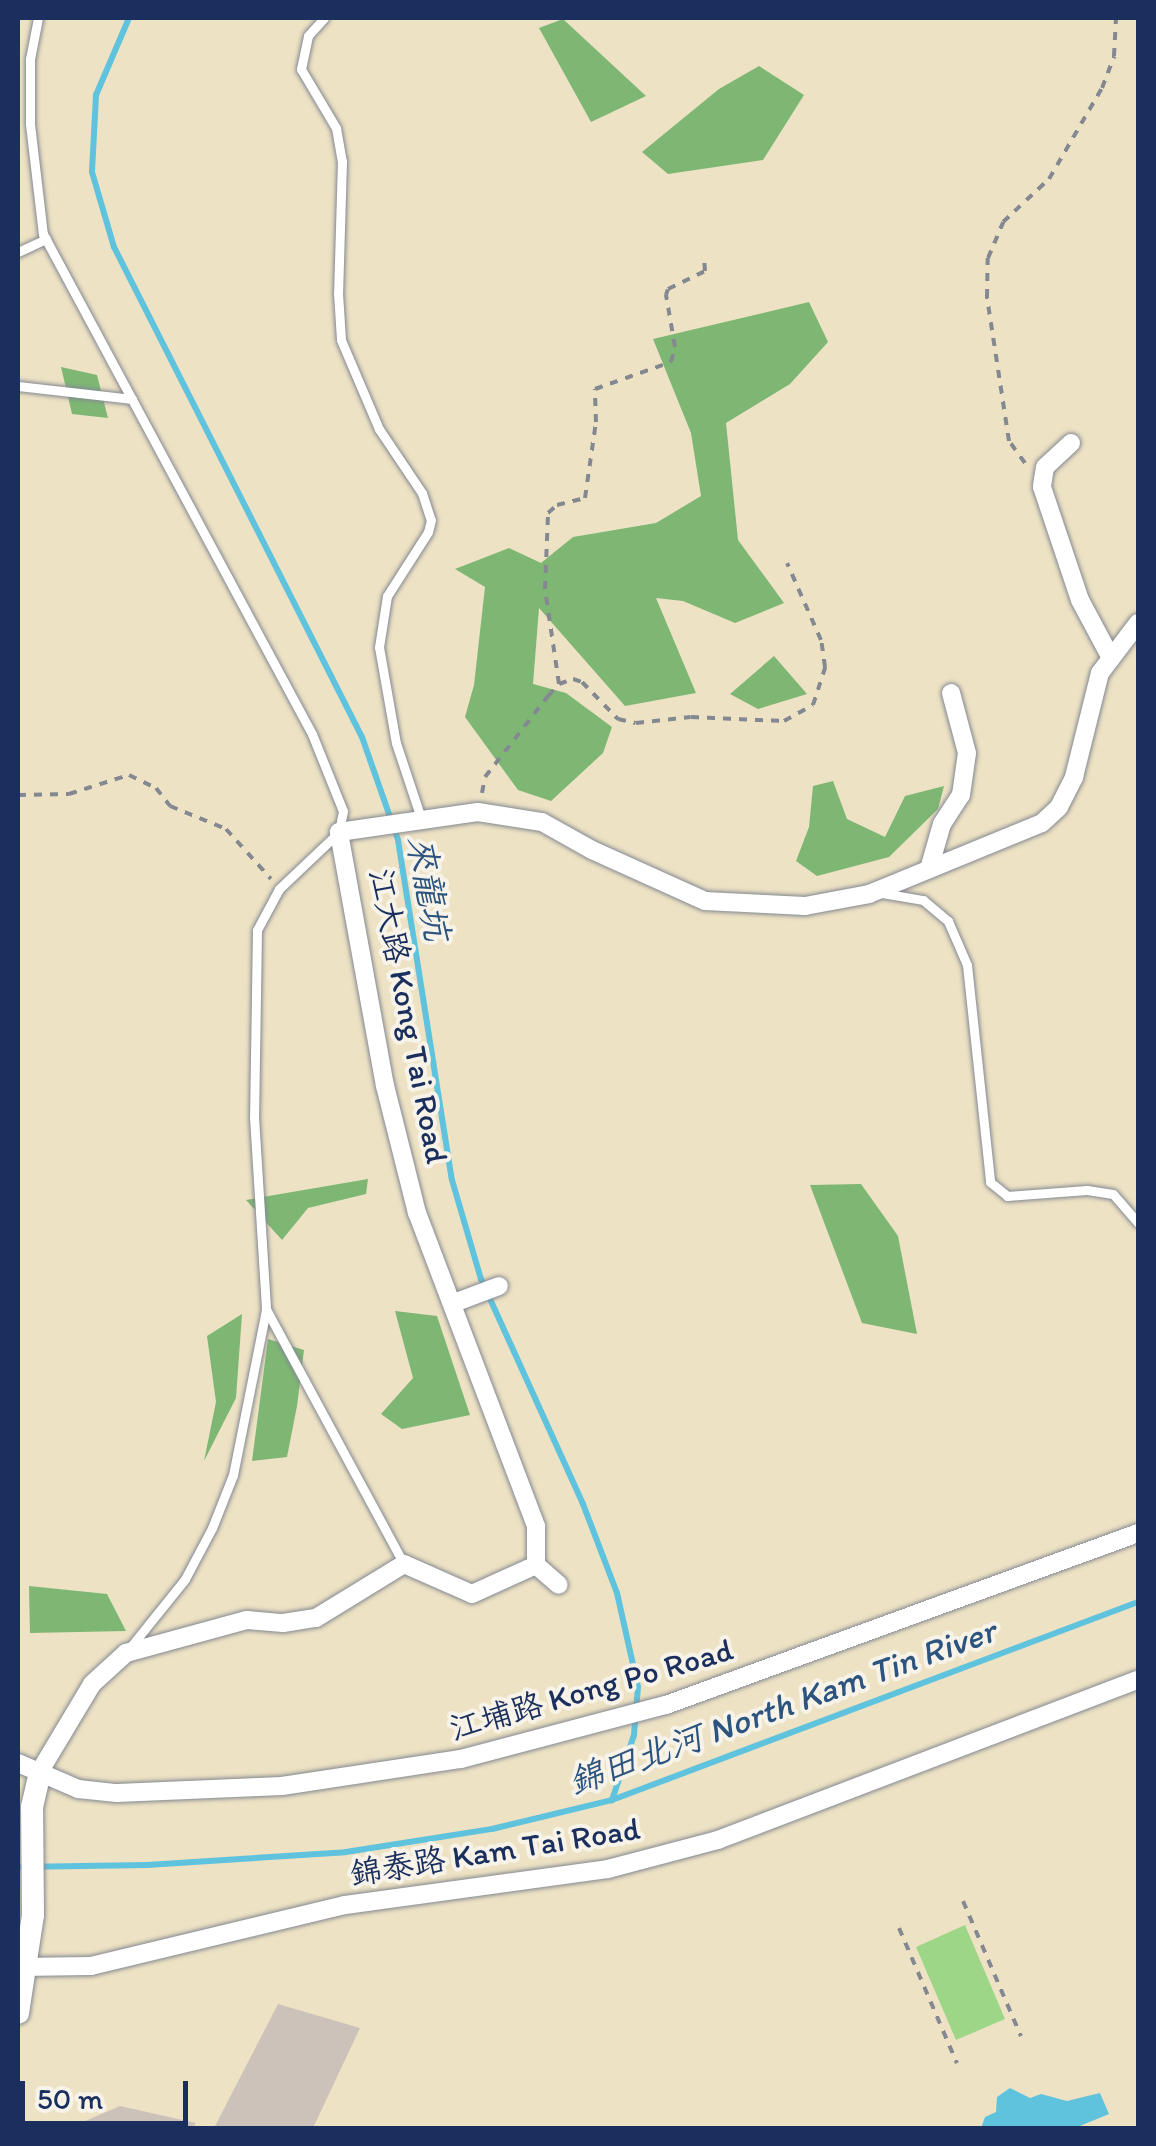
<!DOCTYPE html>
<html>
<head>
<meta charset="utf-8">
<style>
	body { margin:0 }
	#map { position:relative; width:1156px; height:2146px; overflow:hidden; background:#ede2c4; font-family:Itim,"LXGW WenKai TC",sans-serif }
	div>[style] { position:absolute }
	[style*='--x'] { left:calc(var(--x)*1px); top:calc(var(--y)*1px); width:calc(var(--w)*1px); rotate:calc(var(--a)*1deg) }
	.industrial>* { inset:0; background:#ccc2b9 }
	.green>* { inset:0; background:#9ed688 }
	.forest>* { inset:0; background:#7eb774 }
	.water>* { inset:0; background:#60c3de }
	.stream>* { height:6px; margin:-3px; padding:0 3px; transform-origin:3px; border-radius:3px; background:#60c3de }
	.path>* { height:4px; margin-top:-2px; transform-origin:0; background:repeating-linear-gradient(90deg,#848891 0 8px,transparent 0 16px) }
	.roads { filter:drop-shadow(0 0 2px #848891) drop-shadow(0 0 2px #848891) }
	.service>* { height:9px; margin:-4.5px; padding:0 4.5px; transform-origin:4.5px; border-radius:4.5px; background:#fff }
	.minor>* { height:18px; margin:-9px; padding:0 9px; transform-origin:9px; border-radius:9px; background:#fff }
	.tertiary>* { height:22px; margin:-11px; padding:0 11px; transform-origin:11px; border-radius:11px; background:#fff }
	span { translate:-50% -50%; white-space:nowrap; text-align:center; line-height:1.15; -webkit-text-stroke:8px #f7f3e8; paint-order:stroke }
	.street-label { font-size:32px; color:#1b2f5e }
	.water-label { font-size:35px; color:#2c547e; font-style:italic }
	.frame { position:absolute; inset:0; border:20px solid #1b2f5e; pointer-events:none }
	.scale { position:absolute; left:20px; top:2081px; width:168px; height:45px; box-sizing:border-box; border:5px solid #1b2f5e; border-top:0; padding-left:12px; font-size:30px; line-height:35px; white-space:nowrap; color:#1b2f5e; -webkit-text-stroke:8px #f7f3e8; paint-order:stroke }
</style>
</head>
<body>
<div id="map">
	<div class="industrial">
		<div style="clip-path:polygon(278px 2004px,360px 2028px,313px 2128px,214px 2128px)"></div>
		<div style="clip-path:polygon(120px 2106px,196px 2123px,193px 2128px,69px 2128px)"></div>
	</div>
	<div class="green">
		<div style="clip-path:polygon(965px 1925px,1005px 2019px,956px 2040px,916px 1947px)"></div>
	</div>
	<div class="forest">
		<div style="clip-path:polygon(563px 19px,646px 96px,591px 122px,539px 28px)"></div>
		<div style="clip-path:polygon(759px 66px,804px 95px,763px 160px,668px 174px,642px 152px,719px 89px)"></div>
		<div style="clip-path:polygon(809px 302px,828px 342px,790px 384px,726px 423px,738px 540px,784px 603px,735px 623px,683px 601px,656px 598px,696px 693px,625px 706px,539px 608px,533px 684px,566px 693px,612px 727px,603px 753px,551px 801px,518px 790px,465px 717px,474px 685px,485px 587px,455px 569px,509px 548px,541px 563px,573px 537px,656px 523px,701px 496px,691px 433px,653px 339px)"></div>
		<div style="clip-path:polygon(61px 367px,97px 375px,108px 418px,72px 414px)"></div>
		<div style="clip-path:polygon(774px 656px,807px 694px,758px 709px,730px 694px)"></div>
		<div style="clip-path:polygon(833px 781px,847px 819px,885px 837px,905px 796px,944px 786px,938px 809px,889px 857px,817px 876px,796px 861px,809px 827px,813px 786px)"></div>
		<div style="clip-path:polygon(368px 1179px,366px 1194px,308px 1208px,282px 1240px,246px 1200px)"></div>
		<div style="clip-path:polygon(861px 1184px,898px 1236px,917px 1334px,862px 1323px,810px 1185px)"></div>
		<div style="clip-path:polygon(395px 1311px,437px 1316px,470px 1415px,402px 1429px,381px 1414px,413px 1378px)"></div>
		<div style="clip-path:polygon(242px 1314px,236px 1398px,204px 1461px,216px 1402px,207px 1336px)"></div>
		<div style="clip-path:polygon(268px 1339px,304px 1350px,297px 1406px,287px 1457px,252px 1461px)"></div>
		<div style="clip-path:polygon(29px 1586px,107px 1594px,126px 1631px,30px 1633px)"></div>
	</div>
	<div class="water">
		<div style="clip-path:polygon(1010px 2088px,1030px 2098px,1041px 2094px,1067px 2101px,1100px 2093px,1109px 2114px,1075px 2128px,981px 2128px,985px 2117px,996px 2112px,997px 2097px)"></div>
	</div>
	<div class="stream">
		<div style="--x:129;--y:18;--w:84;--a:113.2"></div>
		<div style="--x:96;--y:95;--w:77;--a:93"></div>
		<div style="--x:92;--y:172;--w:78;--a:73.7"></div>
		<div style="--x:114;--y:247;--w:549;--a:63.16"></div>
		<div style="--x:362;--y:737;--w:109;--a:70.7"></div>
		<div style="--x:398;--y:840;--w:344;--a:81"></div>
		<div style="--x:452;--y:1180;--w:103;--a:73.7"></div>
		<div style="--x:481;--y:1279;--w:247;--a:65.6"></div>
		<div style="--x:583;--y:1504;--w:95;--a:69.1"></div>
		<div style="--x:617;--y:1593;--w:96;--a:77.4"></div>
		<div style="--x:638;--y:1687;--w:48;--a:94.8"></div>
		<div style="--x:634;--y:1735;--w:69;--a:108.7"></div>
		<div style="--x:18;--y:1867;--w:129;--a:-0.9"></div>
		<div style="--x:147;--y:1865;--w:199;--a:-3.7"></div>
		<div style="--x:346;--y:1852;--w:148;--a:-9"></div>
		<div style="--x:492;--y:1829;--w:123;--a:-13.6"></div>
		<div style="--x:612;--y:1800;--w:562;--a:-20.63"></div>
	</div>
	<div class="path">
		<div style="--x:1025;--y:463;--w:27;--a:-126"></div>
		<div style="--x:1009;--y:441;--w:146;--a:-98.7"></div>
		<div style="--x:987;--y:297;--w:39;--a:-89"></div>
		<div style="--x:988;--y:258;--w:39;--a:-67"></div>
		<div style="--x:1003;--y:222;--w:63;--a:-43.1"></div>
		<div style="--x:1049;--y:179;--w:105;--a:-59.8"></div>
		<div style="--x:1102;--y:88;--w:34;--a:-69"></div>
		<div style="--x:1114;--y:56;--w:38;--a:-87"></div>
		<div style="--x:559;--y:684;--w:96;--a:-98.4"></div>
		<div style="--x:545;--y:589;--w:76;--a:-87.7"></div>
		<div style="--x:548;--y:513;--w:12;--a:-42"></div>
		<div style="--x:557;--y:505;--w:29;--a:-14"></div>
		<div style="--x:585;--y:498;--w:77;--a:-81.8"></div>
		<div style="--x:596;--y:422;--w:33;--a:-92"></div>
		<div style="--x:595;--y:389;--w:81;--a:-19.6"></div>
		<div style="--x:671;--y:362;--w:16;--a:-75"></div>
		<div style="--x:675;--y:347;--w:53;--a:-99.8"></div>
		<div style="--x:666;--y:295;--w:6;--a:-72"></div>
		<div style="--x:668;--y:289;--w:41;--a:-25.9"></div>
		<div style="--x:705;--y:271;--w:16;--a:-94"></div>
		<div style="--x:482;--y:793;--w:16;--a:-79"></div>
		<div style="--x:485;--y:777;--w:103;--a:-52.1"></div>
		<div style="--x:548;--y:696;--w:16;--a:-47"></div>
		<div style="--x:559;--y:684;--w:15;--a:-20"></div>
		<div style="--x:573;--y:679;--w:9;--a:18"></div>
		<div style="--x:582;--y:682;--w:52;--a:45.8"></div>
		<div style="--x:618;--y:719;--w:18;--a:13"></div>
		<div style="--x:636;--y:723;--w:55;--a:-6.2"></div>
		<div style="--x:691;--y:717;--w:93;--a:2.5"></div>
		<div style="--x:784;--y:721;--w:33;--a:-29"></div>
		<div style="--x:813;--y:705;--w:40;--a:-72"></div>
		<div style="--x:825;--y:667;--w:27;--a:-98"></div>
		<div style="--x:821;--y:640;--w:84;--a:-113.8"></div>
		<div style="--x:18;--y:795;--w:51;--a:-1.1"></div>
		<div style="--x:69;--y:794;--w:63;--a:-17.6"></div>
		<div style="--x:129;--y:775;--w:30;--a:26"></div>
		<div style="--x:156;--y:788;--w:23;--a:52"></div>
		<div style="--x:170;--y:806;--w:61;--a:22.3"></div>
		<div style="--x:226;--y:829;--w:67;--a:48"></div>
		<div style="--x:963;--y:1901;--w:147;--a:66.8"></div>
		<div style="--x:899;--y:1928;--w:147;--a:66.8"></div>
	</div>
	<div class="roads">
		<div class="service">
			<div style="--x:38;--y:18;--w:42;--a:101"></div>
			<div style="--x:30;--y:59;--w:65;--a:90"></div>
			<div style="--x:30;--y:124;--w:111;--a:83.3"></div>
			<div style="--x:43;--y:234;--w:568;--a:61.72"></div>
			<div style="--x:312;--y:734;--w:83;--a:68.1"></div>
			<div style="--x:343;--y:811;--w:21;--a:101"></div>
			<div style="--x:339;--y:832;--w:83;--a:136.5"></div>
			<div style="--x:279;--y:889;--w:47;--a:118.2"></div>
			<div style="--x:257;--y:930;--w:187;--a:90.9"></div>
			<div style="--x:254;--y:1117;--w:192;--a:86.4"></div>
			<div style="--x:266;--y:1309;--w:290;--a:61.6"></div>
			<div style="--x:324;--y:18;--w:24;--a:132"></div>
			<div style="--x:308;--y:36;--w:34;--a:102"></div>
			<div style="--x:301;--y:69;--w:69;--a:59.3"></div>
			<div style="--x:336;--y:128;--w:34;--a:80"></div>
			<div style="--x:342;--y:161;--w:132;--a:91.7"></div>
			<div style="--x:338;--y:293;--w:47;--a:86.3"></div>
			<div style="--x:341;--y:340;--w:97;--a:66.9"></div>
			<div style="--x:379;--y:429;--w:77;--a:56.1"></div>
			<div style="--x:422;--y:493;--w:28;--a:72"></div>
			<div style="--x:431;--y:520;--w:12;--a:104"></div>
			<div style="--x:428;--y:532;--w:76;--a:122.6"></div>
			<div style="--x:387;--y:596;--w:52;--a:98.9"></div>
			<div style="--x:379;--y:647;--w:97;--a:80"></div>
			<div style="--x:396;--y:743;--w:82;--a:71.6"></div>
			<div style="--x:18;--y:252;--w:31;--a:-25"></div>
			<div style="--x:18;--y:386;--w:115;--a:6.5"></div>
			<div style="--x:882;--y:893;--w:42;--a:9.7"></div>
			<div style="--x:923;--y:900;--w:33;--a:40"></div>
			<div style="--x:948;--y:921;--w:48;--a:66.6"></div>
			<div style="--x:967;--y:965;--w:218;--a:83.9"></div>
			<div style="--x:990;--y:1182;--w:22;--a:39"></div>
			<div style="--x:1007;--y:1196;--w:80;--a:-4.3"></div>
			<div style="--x:1087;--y:1190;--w:26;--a:9"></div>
			<div style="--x:1113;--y:1194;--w:38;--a:49"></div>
			<div style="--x:128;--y:1650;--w:91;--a:-51.2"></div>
			<div style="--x:185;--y:1579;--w:58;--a:-62.1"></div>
			<div style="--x:212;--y:1528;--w:57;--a:-68.4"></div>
			<div style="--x:233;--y:1475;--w:168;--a:-78.7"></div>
		</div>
		<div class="minor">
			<div style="--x:1071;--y:443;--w:35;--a:137"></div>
			<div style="--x:1045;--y:467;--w:20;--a:99"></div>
			<div style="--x:1042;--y:487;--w:119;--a:71.4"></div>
			<div style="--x:1080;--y:600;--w:66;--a:61.9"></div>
			<div style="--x:929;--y:869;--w:47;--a:-73.9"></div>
			<div style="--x:942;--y:824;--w:35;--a:-57"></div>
			<div style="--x:961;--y:795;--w:42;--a:-81.9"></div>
			<div style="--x:967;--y:753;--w:62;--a:-104.9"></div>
			<div style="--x:454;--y:1303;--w:48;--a:-20.7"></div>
			<div style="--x:536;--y:1565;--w:30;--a:41"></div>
			<div style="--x:18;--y:1763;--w:65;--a:23.4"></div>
			<div style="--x:78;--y:1789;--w:39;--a:6"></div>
			<div style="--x:117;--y:1793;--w:165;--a:-2.4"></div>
			<div style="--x:282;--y:1786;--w:181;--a:-8.6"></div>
			<div style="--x:461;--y:1759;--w:212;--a:-14.8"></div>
			<div style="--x:666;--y:1705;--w:502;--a:-20.02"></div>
			<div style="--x:40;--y:1771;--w:101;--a:-59.1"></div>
			<div style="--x:92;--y:1684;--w:46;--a:-42.4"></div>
			<div style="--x:126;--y:1653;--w:125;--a:-15.3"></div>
			<div style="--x:247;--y:1620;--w:36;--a:5"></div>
			<div style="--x:283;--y:1623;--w:33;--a:-9"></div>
			<div style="--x:316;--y:1618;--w:103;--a:-31.5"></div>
			<div style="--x:404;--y:1564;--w:74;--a:23.8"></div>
			<div style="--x:472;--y:1594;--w:70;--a:-24.4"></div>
			<div style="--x:536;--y:1565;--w:39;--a:-90"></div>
			<div style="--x:536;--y:1526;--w:335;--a:-110.8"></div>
			<div style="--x:417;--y:1213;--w:131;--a:-104.1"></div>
			<div style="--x:385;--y:1086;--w:258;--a:-100.3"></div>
			<div style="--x:339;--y:832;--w:140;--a:-8.2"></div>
			<div style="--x:478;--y:812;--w:65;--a:8.9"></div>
			<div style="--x:542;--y:822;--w:57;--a:29.2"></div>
			<div style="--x:592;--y:850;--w:124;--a:24.3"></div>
			<div style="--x:705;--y:901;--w:100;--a:2.9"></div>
			<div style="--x:805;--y:906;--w:65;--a:-10.6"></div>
			<div style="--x:869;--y:894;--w:187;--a:-22.3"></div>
			<div style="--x:1042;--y:823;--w:23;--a:-43"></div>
			<div style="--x:1059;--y:807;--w:34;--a:-63"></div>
			<div style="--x:1074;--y:777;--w:107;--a:-76"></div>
			<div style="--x:1100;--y:673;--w:63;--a:-52.8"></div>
			<div style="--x:18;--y:1967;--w:73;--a:-0.8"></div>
			<div style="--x:91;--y:1966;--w:261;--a:-13.5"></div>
			<div style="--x:345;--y:1905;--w:265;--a:-7.8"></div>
			<div style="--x:608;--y:1869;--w:114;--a:-14.8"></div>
			<div style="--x:718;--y:1840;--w:449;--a:-20.9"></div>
		</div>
		<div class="tertiary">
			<div style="--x:18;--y:2013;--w:99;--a:-81.3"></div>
			<div style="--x:33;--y:1915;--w:108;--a:-90.5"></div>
			<div style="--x:32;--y:1807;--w:37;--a:-77"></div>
		</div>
	</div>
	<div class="street-label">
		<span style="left:409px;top:1016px;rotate:79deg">江大路 Kong Tai Road</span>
		<span style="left:591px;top:1689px;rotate:-16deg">江埔路 Kong Po Road</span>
		<span style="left:495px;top:1851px;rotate:-9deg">錦泰路 Kam Tai Road</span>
	</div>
	<div class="water-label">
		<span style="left:429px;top:888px;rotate:80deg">來龍坑</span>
		<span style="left:782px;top:1706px;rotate:-20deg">錦田北河 North Kam Tin River</span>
	</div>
	<div class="frame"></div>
	<div class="scale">50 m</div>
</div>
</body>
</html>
